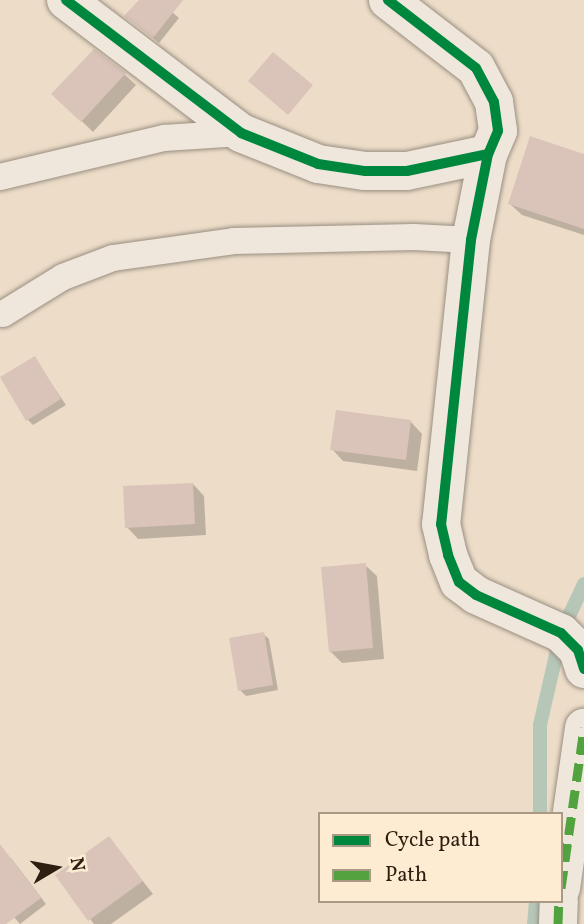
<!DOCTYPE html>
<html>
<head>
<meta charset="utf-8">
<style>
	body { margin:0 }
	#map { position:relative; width:584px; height:924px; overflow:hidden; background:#edddc8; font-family:Vollkorn,serif }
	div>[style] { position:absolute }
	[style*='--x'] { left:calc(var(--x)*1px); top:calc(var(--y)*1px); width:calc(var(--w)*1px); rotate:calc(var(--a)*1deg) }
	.shadow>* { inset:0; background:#0003 }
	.stream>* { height:14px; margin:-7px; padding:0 7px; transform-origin:7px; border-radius:7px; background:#b6c7b8 }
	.building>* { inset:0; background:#dac3b8 }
	.roads { filter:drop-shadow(0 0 2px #9a8f82) drop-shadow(0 0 2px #9a8f82) }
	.lane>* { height:26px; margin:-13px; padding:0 13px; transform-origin:13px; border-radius:13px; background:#efe7dc }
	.street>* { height:38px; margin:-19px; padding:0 19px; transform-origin:19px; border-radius:19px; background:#efe7dc }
	.quiet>* { height:9px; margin-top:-4.5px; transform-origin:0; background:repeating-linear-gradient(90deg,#52a23f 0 18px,transparent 0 27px) }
	.cycleway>* { height:10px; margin:-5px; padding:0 5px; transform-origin:5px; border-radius:5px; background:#00873e }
	span { translate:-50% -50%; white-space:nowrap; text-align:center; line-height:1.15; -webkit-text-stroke:5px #fdebd2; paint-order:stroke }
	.legend { position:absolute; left:318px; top:812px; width:245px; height:91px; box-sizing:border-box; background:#fdebd2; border:2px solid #aa9985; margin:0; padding:9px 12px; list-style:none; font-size:21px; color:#2e1e12 }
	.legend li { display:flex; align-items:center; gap:14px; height:35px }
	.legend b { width:35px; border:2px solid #aa9985 }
	.north { position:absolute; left:21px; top:833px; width:70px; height:70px; -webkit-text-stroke:5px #fdebd2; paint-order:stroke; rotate:80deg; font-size:19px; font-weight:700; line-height:28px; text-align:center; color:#2e1e12 }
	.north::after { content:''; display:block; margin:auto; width:24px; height:32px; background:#2e1e12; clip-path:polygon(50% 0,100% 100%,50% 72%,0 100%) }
</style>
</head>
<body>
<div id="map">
	<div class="shadow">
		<div style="clip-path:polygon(142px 0,158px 0,179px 18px,159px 43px,126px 16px)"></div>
		<div style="clip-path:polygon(124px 74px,136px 85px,93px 132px,65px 105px)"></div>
		<div style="clip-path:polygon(584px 156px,584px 235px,522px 215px,510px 204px)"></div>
		<div style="clip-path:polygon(34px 358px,66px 405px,33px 425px,27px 419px)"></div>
		<div style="clip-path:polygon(411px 422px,422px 434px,417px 471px,343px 461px,332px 449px)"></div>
		<div style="clip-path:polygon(193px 484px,204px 496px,206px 535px,138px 539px,127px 527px)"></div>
		<div style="clip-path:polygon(365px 565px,377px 576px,384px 659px,342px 663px,330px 651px)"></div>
		<div style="clip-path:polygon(263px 634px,269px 639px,278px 690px,246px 696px,240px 690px)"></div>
		<div style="clip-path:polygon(109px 838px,153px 894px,111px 924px,94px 924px,58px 876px)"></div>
		<div style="clip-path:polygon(0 856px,11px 858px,46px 904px,20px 924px,0 901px)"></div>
	</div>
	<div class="stream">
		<div style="--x:540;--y:814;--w:89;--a:-90"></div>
		<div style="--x:540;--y:725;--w:94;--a:-77.1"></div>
		<div style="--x:561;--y:633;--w:54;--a:-64.9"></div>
		<div style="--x:534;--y:924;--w:23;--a:-85"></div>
	</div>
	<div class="building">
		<div style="clip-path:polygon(139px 0,183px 0,153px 38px,124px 16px)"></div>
		<div style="clip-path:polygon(94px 49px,126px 73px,81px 122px,51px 94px)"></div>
		<div style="clip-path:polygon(273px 52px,313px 85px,288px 115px,248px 81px)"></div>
		<div style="clip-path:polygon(530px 136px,584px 154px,584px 229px,508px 204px)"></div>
		<div style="clip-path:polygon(35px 356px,61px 399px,26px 421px,0 377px)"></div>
		<div style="clip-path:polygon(336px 410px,411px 420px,406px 460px,330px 450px)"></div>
		<div style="clip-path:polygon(193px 483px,195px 524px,125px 528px,123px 486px)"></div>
		<div style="clip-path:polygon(366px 563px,373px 648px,329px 652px,321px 567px)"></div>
		<div style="clip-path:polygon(264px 632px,273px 685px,238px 691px,229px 638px)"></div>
		<div style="clip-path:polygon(109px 836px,143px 881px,88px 921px,55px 875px)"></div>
		<div style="clip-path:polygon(0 844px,41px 898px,6px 924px,0 924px)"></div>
	</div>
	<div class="roads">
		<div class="lane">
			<div style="--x:0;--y:177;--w:169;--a:-13.4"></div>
			<div style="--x:164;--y:138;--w:77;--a:-3.7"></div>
			<div style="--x:3;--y:314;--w:70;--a:-31.7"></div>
			<div style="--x:63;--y:277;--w:53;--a:-20.8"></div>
			<div style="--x:113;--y:258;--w:122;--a:-8"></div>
			<div style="--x:234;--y:241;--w:180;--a:-1.3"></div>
			<div style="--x:414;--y:237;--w:57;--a:3"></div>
		</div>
		<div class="street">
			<div style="--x:66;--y:0;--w:220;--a:37.2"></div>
			<div style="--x:241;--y:133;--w:83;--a:21.9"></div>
			<div style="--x:318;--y:164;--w:48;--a:8.5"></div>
			<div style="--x:365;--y:171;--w:42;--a:0"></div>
			<div style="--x:407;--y:171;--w:83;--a:-11.9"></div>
			<div style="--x:388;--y:0;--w:111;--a:37.7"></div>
			<div style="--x:476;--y:68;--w:38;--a:62"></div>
			<div style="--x:494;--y:102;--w:29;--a:82"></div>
			<div style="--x:498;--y:131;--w:25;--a:113"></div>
			<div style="--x:488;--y:154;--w:88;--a:101.2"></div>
			<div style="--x:471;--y:240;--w:286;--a:96"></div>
			<div style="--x:441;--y:524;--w:32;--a:77"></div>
			<div style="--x:448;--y:555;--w:29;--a:68"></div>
			<div style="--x:459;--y:582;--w:21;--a:37"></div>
			<div style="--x:476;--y:595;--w:93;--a:24.1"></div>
			<div style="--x:561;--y:633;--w:24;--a:45"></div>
			<div style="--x:578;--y:650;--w:20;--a:72"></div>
			<div style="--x:561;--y:888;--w:162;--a:-81.8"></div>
			<div style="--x:558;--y:924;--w:23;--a:-88"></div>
		</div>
	</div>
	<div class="quiet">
		<div style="--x:561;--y:888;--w:162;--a:-81.8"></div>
		<div style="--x:558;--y:924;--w:23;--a:-88"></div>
	</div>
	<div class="cycleway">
		<div style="--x:66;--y:0;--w:220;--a:37.2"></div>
		<div style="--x:241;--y:133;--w:83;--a:21.9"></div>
		<div style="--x:318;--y:164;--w:48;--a:8.5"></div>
		<div style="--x:365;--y:171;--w:42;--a:0"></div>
		<div style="--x:407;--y:171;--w:83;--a:-11.9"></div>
		<div style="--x:388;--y:0;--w:111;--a:37.7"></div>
		<div style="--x:476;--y:68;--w:38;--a:62"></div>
		<div style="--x:494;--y:102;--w:29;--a:82"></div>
		<div style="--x:498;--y:131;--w:25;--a:113"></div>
		<div style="--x:488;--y:154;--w:88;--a:101.2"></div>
		<div style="--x:471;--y:240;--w:286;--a:96"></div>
		<div style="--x:441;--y:524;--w:32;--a:77"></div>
		<div style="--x:448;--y:555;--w:29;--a:68"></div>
		<div style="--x:459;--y:582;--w:21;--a:37"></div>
		<div style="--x:476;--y:595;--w:93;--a:24.1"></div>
		<div style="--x:561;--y:633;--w:24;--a:45"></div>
		<div style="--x:578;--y:650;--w:20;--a:72"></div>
	</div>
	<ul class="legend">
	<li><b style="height:9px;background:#00873e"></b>Cycle path</li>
	<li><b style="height:9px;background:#52a23f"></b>Path</li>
	</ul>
	<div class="north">N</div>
</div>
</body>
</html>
